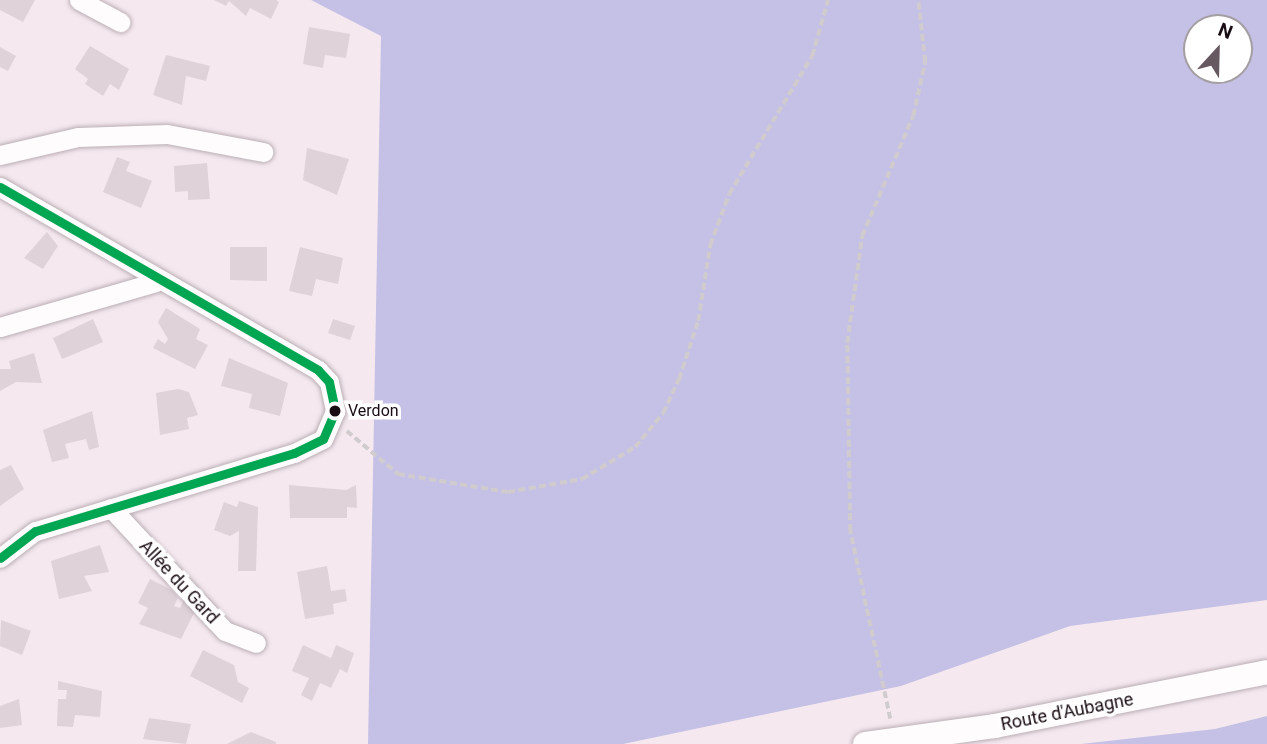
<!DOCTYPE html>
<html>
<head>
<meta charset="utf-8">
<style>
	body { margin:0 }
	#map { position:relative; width:1267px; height:744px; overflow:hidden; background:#f5e9ef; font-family:Roboto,sans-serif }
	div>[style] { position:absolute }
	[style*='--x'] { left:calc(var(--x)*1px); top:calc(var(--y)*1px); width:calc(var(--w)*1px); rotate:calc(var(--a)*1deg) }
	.forest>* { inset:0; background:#c5c0e5 }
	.building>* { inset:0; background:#dfd2d9 }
	.path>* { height:3.5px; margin-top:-1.75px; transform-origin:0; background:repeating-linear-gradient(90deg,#d0ccce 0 7px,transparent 0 10.5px) }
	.roads { filter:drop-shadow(0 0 2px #baaeb4) drop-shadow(0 0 2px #baaeb4) }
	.minor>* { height:19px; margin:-9.5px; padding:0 9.5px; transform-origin:9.5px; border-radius:9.5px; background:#fefcfd }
	.major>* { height:24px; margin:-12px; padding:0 12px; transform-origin:12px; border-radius:12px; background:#fefcfd }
	.bus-1>* { height:9px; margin:-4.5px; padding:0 4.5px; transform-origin:4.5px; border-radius:4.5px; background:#00a651 }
	.dots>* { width:19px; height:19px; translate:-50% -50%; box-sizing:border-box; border:4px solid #fff; border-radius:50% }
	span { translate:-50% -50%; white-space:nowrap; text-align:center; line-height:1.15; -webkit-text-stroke:7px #fff; paint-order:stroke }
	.bus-label { font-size:16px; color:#190c13 }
	.left { translate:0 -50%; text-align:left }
	.street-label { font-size:18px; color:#190c13 }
	.north { position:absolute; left:1183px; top:14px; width:70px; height:70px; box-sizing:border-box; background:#fff; border:2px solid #a39ea1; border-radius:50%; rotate:22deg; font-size:19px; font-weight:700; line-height:28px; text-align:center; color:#190c13 }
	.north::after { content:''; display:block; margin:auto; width:24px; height:32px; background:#665960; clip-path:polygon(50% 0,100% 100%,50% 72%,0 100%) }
</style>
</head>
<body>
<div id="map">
	<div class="forest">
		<div style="clip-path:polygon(evenodd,311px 0,1267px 0,1267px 600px,1070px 626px,901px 686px,623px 744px,368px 744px,381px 36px,311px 0,1239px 28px,1239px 70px,1197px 70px,1197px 28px,1239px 28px)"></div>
		<div style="clip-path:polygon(1267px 716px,1267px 744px,1081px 744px,1215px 729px)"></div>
	</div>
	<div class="building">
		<div style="clip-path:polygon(0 0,35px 0,23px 22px,0 10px)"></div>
		<div style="clip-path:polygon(214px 0,276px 0,279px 2px,271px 19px,250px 8px,246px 16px,229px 1px,226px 6px)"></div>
		<div style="clip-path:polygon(309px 27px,350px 34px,346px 58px,325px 55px,323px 68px,303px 64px)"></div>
		<div style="clip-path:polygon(90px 46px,129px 69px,119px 90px,110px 84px,103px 96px,85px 84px,88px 79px,75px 69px)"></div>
		<div style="clip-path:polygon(0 47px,16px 56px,8px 71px,0 67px)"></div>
		<div style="clip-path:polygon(166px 55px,210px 66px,206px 81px,186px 76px,182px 105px,153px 95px)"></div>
		<div style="clip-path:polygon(307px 148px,349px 159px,337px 195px,303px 180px)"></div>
		<div style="clip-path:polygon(117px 157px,130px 162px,126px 171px,152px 181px,141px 208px,103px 192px)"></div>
		<div style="clip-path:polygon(207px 163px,210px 199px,188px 200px,188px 191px,175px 192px,174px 166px)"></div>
		<div style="clip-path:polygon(47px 232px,58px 246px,43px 269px,24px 258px)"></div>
		<div style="clip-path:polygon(230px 247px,267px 247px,267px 281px,230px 280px)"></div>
		<div style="clip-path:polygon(300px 247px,343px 258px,338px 284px,316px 279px,312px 296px,289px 291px)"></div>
		<div style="clip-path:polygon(166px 308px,200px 329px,196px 339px,208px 345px,195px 369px,153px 348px,158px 339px,165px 344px,168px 339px,158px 322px)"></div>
		<div style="clip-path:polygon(93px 319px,103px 342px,62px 359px,53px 338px)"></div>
		<div style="clip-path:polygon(333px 319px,355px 326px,350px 340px,328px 333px)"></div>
		<div style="clip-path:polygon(34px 353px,42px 383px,16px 382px,0 391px,0 369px,11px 369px,9px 361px)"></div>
		<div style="clip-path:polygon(229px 358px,288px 383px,280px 416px,249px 408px,252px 394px,221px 386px)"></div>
		<div style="clip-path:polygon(178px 389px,189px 392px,198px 415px,187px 418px,189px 429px,160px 435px,156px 393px)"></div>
		<div style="clip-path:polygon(92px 411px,99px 447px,89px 450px,86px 439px,65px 444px,69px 458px,52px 462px,43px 430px)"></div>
		<div style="clip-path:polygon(11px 465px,24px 489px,0 506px,0 470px)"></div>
		<div style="clip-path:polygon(289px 485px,346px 490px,356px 485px,357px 508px,347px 507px,347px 518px,290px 518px)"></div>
		<div style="clip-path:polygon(239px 501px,258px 507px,256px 571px,238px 571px,239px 531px,230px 536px,214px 530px,224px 502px,237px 507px)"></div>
		<div style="clip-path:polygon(100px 545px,109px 572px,84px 576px,92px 591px,59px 599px,51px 561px)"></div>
		<div style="clip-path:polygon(327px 566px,331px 591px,345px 589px,347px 601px,333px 604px,334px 614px,305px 619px,297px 572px)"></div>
		<div style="clip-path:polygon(150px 579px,172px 590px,178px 598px,174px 606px,180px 608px,184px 600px,197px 607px,181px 639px,139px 624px,148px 608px,138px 603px)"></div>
		<div style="clip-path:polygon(1px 620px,31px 631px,22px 655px,0 646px)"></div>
		<div style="clip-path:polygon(303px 645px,331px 658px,336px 645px,354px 653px,347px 673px,340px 669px,331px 688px,320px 683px,312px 701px,301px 695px,309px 678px,292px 671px)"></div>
		<div style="clip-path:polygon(203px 650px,234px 665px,238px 682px,249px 688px,242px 703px,190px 676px)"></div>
		<div style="clip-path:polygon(58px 681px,102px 691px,100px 717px,75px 715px,73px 727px,57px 726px,58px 699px,66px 699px,67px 690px,58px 690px)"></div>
		<div style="clip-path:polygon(19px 699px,22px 725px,0 728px,0 706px)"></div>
		<div style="clip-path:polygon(149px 718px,191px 724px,186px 744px,143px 739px)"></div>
		<div style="clip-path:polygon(251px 732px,276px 742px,276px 744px,227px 744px)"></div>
	</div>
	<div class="path">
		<div style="--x:347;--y:431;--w:67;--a:40.1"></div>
		<div style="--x:398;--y:474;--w:111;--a:9.3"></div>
		<div style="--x:508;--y:492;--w:75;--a:-10"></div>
		<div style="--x:582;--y:479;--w:62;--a:-31.1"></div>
		<div style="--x:635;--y:447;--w:44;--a:-50.5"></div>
		<div style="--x:663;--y:413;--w:38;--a:-65"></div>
		<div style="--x:679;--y:379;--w:61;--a:-71.9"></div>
		<div style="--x:698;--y:321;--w:77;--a:-81"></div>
		<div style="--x:710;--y:245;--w:54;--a:-69.6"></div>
		<div style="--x:729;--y:194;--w:161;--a:-59"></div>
		<div style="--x:812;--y:56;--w:58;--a:-74.1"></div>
		<div style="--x:890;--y:719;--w:192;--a:-102"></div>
		<div style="--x:850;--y:531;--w:188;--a:-90.9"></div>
		<div style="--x:847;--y:343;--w:108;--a:-82"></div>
		<div style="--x:862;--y:236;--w:130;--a:-67"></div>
		<div style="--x:913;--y:116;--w:55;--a:-77.5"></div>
		<div style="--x:925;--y:62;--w:62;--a:-96.4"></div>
	</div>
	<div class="roads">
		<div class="minor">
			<div style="--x:79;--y:0;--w:47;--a:28.2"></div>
			<div style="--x:0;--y:155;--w:80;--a:-13"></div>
			<div style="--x:78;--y:137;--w:89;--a:-1.9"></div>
			<div style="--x:167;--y:134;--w:98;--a:10.6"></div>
			<div style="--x:0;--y:187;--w:367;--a:29.9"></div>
			<div style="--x:318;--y:370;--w:16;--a:47"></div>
			<div style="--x:329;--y:382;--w:30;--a:78"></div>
			<div style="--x:335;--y:411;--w:30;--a:113"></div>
			<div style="--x:323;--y:439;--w:32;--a:154"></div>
			<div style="--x:294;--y:453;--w:270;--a:163.2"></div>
			<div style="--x:35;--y:531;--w:44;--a:142.4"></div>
			<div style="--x:0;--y:327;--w:162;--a:-16.1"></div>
			<div style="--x:111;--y:508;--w:168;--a:47.2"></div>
			<div style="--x:225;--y:631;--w:33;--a:21"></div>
		</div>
		<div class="major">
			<div style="--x:865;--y:744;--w:131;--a:-7.9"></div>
			<div style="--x:995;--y:726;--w:277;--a:-11.2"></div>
		</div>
	</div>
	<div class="bus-1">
		<div style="--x:0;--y:187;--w:367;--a:29.9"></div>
		<div style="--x:318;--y:370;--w:16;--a:47"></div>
		<div style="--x:329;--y:382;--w:30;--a:78"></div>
		<div style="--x:335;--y:411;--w:30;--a:113"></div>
		<div style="--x:323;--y:439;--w:32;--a:154"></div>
		<div style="--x:294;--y:453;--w:270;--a:163.2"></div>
		<div style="--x:35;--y:531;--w:44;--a:142.4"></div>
	</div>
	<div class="dots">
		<div style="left:335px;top:411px;background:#190c13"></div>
	</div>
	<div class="bus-label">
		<span class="left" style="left:348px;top:411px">Verdon</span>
	</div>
	<div class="street-label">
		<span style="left:179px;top:582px;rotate:47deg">Allée du Gard</span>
		<span style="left:1067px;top:712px;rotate:-11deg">Route d'Aubagne</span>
	</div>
	<div class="north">N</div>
</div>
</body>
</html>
